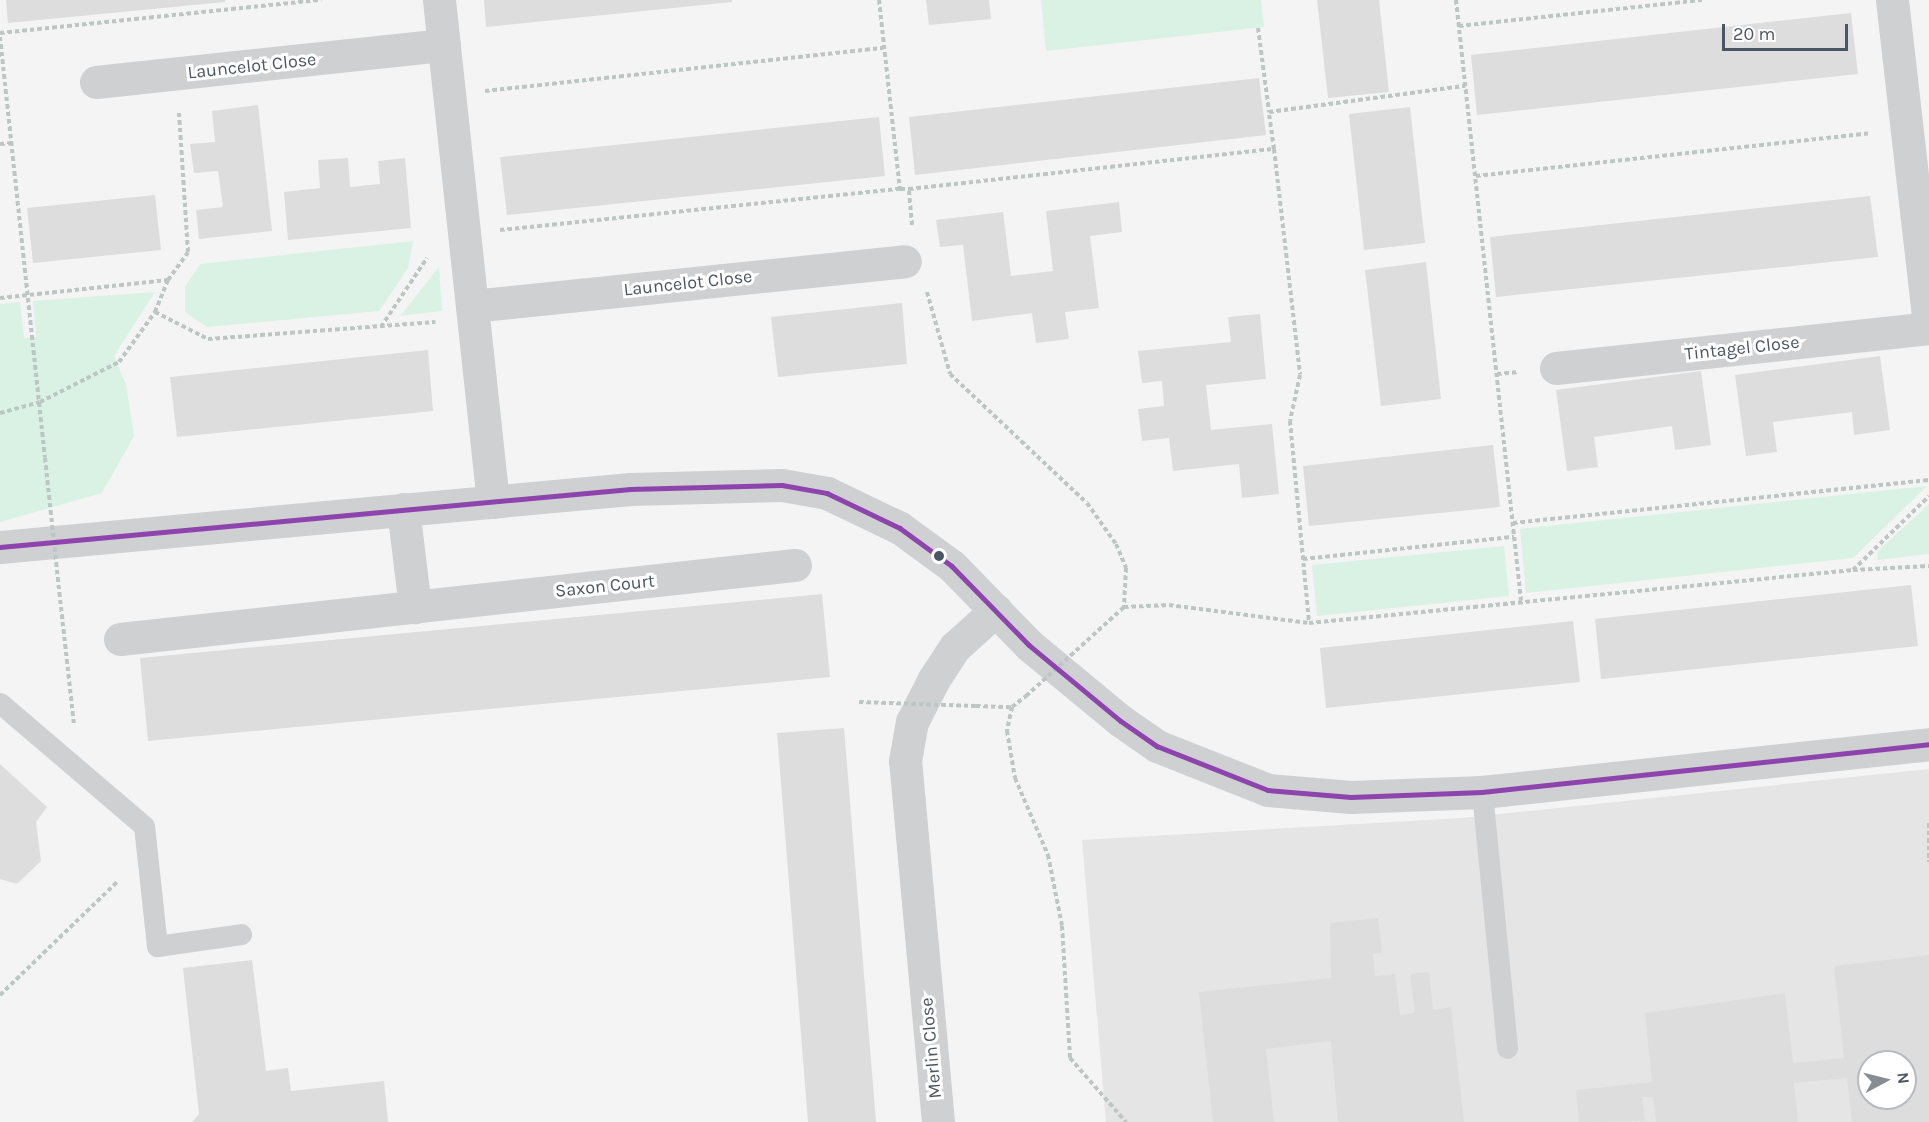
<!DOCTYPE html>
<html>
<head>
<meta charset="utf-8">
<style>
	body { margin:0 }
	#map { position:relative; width:1929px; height:1122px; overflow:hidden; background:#f4f4f4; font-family:Karla,sans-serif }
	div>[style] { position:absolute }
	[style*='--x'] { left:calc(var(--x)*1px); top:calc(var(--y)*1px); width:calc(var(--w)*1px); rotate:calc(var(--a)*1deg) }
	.education>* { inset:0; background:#e6e5e6 }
	.green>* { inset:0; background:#d9f2e3 }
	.building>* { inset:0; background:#ddddde }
	.path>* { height:4px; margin-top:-2px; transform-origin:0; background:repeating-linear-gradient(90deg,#bcc7c4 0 4.5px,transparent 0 7.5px) }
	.lane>* { height:21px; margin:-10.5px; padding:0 10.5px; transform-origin:10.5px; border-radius:10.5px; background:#ced0d2 }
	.street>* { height:33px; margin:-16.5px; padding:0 16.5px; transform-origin:16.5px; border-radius:16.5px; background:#ced0d2 }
	.path-bridge>* { height:4px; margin-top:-2px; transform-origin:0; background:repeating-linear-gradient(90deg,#bcc7c4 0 4.5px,transparent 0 7.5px) }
	.bus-1>* { height:4.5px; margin:-2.25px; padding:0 2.25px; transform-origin:2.25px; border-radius:2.25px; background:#8e44ad }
	.dots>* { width:16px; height:16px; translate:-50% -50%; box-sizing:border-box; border:3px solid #fff; border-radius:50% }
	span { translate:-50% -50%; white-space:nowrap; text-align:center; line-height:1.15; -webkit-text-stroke:6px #fff; paint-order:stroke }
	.street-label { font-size:18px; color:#4a5661 }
	.north { position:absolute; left:1857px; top:1050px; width:60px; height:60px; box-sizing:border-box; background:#fff; border:2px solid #b7bbc0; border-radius:50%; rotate:83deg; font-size:16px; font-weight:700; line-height:24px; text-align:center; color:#4a5661 }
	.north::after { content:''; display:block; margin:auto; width:21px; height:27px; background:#868d94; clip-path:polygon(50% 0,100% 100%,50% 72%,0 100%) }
	.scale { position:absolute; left:1722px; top:24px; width:126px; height:27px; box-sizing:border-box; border:3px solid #4a5661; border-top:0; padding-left:8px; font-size:18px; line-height:21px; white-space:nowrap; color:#4a5661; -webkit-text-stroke:4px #fff; paint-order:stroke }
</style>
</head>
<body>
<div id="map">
	<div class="education">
		<div style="clip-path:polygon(evenodd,1929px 769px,1929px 1122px,1106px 1122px,1082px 840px,1462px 818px,1929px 769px,1869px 1062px,1905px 1062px,1905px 1098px,1869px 1098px,1869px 1062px)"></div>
	</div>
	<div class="green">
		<div style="clip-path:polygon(1041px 0,1261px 0,1264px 27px,1046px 51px)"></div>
		<div style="clip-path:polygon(413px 241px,408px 268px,379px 311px,207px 327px,185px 312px,185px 287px,200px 264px)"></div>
		<div style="clip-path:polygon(439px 267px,442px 311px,400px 316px)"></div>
		<div style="clip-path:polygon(155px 292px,114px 356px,126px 384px,134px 436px,102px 493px,0 522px,0 304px,20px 302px,24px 338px,36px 337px,33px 301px)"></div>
		<div style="clip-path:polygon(1927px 486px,1853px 558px,1526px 593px,1520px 529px)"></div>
		<div style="clip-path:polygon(1929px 504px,1929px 554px,1877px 560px,1878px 551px)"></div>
		<div style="clip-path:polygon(1504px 546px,1509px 596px,1317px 616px,1312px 565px)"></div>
	</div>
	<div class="building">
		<div style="clip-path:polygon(6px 0,225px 0,225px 2px,8px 23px)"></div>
		<div style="clip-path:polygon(484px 0,732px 0,732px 2px,486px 27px)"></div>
		<div style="clip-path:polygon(926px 0,989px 0,991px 19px,929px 25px)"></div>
		<div style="clip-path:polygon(1317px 0,1379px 0,1389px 92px,1328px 98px)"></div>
		<div style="clip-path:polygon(1851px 13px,1858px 74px,1477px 115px,1471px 55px)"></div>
		<div style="clip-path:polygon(1259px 78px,1266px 135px,915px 175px,909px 117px)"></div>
		<div style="clip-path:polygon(258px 105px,272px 231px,199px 239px,196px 210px,223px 207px,218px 171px,194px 173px,190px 144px,215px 142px,212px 111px)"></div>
		<div style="clip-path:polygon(1410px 107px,1425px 243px,1364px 250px,1349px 114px)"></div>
		<div style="clip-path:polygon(879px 117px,885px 176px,507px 215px,500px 157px)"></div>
		<div style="clip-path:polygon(348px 158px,350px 187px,380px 184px,378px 161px,405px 158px,411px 228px,288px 240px,284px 192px,320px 188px,318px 160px)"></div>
		<div style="clip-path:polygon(155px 195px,161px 250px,33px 263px,27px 208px)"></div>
		<div style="clip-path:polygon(1870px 196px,1878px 257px,1496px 297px,1490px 237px)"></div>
		<div style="clip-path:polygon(1119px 202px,1122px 232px,1090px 236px,1099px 308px,1065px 312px,1069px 339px,1036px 343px,1032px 313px,972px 321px,963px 245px,940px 247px,936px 220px,1003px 212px,1011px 276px,1053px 271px,1046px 211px)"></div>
		<div style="clip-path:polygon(1426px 262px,1441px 399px,1381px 406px,1365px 270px)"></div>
		<div style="clip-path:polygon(902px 303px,907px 364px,778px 377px,771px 317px)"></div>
		<div style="clip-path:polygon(1260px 314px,1266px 379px,1206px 385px,1211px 430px,1272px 424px,1279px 494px,1242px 498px,1239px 464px,1173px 471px,1169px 438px,1142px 441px,1138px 409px,1164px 406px,1162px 381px,1142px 383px,1138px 351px,1231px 342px,1228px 317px)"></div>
		<div style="clip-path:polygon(428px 350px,433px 411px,177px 437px,170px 377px)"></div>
		<div style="clip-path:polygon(1880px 356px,1890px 430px,1854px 435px,1852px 412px,1773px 422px,1777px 452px,1746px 456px,1735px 375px)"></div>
		<div style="clip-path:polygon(1701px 371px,1711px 445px,1675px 450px,1672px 426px,1594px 437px,1598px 467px,1567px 471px,1556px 390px)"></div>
		<div style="clip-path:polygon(1493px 445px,1500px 507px,1309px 526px,1303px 466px)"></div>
		<div style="clip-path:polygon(1911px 585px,1918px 646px,1601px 679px,1595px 619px)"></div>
		<div style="clip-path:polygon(822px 594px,830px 677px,148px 741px,140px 658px)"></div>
		<div style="clip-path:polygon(1573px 621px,1580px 682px,1326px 708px,1320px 648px)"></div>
		<div style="clip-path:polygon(844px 728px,876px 1122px,808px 1122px,777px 733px)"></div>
		<div style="clip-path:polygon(0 764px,47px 807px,36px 822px,41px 861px,17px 884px,0 879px)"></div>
		<div style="clip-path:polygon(1378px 918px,1382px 953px,1373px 954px,1375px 976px,1395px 974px,1400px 1015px,1415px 1013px,1410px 974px,1429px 972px,1433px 1010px,1451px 1007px,1464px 1122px,1338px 1122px,1331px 1041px,1266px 1049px,1274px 1122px,1213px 1122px,1199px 992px,1331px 978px,1330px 923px)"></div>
		<div style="clip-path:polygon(evenodd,1929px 955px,1929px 1122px,1852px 1122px,1847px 1078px,1794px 1083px,1798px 1122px,1656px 1122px,1653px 1097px,1642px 1097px,1645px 1121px,1579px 1122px,1576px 1090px,1652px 1082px,1645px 1013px,1785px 993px,1793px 1063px,1844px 1058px,1834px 966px,1929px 955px,1869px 1062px,1905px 1062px,1905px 1098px,1869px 1098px,1869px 1062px)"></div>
		<div style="clip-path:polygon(252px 960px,266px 1071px,288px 1068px,291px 1091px,384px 1081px,388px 1122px,192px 1122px,199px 1114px,183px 968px)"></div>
	</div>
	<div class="path">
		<div style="--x:879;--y:0;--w:190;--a:83.7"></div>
		<div style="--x:900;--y:189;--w:9;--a:0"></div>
		<div style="--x:1456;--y:0;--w:604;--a:83.82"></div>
		<div style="--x:1459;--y:26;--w:246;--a:-6.1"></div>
		<div style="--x:1258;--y:28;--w:85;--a:82.5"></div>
		<div style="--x:0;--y:33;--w:323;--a:-5.9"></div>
		<div style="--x:0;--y:37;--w:423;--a:83.9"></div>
		<div style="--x:485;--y:91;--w:401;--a:-6.2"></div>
		<div style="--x:0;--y:144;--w:12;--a:-5"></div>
		<div style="--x:1274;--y:149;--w:227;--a:83.4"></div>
		<div style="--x:1300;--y:375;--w:47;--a:102.3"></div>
		<div style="--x:1290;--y:421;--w:203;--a:84.6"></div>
		<div style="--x:1476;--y:176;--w:396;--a:-6.2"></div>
		<div style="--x:912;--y:225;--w:36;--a:-95"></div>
		<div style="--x:909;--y:189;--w:367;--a:-6.3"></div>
		<div style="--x:1274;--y:149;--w:37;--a:-98"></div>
		<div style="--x:1269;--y:112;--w:198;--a:-7.6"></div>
		<div style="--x:500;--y:230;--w:402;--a:-5.9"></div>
		<div style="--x:927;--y:292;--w:85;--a:74.3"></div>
		<div style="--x:950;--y:374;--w:188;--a:43.3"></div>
		<div style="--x:1087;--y:503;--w:50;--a:54.7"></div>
		<div style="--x:1116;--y:544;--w:26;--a:67"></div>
		<div style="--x:1126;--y:568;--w:39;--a:93"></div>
		<div style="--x:1124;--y:607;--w:45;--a:-2.5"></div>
		<div style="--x:1169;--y:605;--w:141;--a:7.3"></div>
		<div style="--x:1309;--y:623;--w:547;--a:-5.56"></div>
		<div style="--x:1853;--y:570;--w:106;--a:-44.2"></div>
		<div style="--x:0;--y:298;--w:169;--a:-6.1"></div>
		<div style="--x:168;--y:280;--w:34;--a:-54"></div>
		<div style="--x:188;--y:252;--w:141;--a:-93.7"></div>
		<div style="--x:155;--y:312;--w:59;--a:27"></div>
		<div style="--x:208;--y:339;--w:228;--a:-4.3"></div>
		<div style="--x:381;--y:327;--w:83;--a:-56.3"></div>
		<div style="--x:1497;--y:374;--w:22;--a:-5"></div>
		<div style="--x:0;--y:413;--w:41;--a:-15.4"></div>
		<div style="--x:40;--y:402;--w:89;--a:-26.9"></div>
		<div style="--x:119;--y:362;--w:62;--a:-54.2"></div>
		<div style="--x:155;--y:312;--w:35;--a:-68"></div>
		<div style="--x:1513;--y:523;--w:418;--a:-5.9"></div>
		<div style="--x:1303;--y:559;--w:212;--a:-6"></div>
		<div style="--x:1853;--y:570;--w:76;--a:-3"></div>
		<div style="--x:61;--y:607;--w:118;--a:83.7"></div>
		<div style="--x:976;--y:706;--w:36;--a:2"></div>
		<div style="--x:1012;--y:707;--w:18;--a:-38"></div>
		<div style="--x:1012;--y:707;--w:25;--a:102"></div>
		<div style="--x:1007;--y:731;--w:48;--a:80.3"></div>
		<div style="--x:1015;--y:778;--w:84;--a:66.8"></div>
		<div style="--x:1048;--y:855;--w:72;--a:78.8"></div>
		<div style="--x:1062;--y:926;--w:132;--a:86.5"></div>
		<div style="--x:1070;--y:1058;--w:85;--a:48.8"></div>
		<div style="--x:1929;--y:823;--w:39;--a:90"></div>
		<div style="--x:0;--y:995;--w:164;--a:-44"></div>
	</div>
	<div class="lane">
		<div style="--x:0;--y:703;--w:189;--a:40.5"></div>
		<div style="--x:144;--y:826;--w:121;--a:83.8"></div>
		<div style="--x:157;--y:946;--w:85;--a:-8.1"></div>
		<div style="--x:1482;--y:792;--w:257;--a:84.4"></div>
	</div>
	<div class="street">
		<div style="--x:439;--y:0;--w:505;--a:83.86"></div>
		<div style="--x:1892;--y:0;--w:327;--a:83.5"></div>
		<div style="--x:96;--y:82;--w:350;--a:-6.1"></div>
		<div style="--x:472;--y:306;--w:435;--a:-5.9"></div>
		<div style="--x:1556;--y:368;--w:375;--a:-6.1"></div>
		<div style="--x:403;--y:509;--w:99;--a:83"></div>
		<div style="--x:0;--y:547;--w:633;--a:-5.26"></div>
		<div style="--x:630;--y:489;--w:152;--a:-1.5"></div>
		<div style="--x:782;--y:485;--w:46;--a:10.1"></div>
		<div style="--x:827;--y:493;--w:81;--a:25.6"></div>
		<div style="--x:900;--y:528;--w:64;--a:36.2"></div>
		<div style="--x:952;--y:566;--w:110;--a:45.7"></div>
		<div style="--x:1029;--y:645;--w:119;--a:39.6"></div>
		<div style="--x:1121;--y:721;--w:44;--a:34.8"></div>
		<div style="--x:1157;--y:746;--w:119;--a:21.6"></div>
		<div style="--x:1268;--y:790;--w:83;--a:4.8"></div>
		<div style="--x:1351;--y:797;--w:131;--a:-2.2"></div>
		<div style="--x:1482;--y:792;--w:450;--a:-6.1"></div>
		<div style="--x:120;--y:639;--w:679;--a:-6.26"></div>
		<div style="--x:938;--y:1122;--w:363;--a:-95.2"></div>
		<div style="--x:905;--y:761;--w:40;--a:-80"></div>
		<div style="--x:912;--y:722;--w:48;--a:-62.9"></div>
		<div style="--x:934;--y:679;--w:38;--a:-57"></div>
		<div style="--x:955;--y:647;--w:55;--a:-42.1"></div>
	</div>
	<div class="path-bridge">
		<div style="--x:45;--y:458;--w:150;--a:83.9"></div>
		<div style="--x:1026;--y:696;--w:132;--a:-42.2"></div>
		<div style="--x:859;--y:702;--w:117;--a:2"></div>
	</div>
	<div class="bus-1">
		<div style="--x:0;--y:547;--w:633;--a:-5.26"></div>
		<div style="--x:630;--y:489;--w:152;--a:-1.5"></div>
		<div style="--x:782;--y:485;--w:46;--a:10.1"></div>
		<div style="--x:827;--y:493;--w:81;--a:25.6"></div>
		<div style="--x:900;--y:528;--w:64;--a:36.2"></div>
		<div style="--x:952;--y:566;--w:110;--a:45.7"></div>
		<div style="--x:1029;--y:645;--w:119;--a:39.6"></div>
		<div style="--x:1121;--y:721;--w:44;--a:34.8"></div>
		<div style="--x:1157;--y:746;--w:119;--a:21.6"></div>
		<div style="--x:1268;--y:790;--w:83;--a:4.8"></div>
		<div style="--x:1351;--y:797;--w:131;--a:-2.2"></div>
		<div style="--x:1482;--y:792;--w:450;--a:-6.1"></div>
	</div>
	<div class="dots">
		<div style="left:939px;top:556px;background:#4a5661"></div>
	</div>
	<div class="street-label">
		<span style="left:252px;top:66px;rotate:-6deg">Launcelot Close</span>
		<span style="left:688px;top:283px;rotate:-6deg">Launcelot Close</span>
		<span style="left:1742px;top:348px;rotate:-6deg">Tintagel Close</span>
		<span style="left:605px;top:586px;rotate:-6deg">Saxon Court</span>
		<span style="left:931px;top:1048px;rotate:-95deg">Merlin Close</span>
	</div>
	<div class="north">N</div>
	<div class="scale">20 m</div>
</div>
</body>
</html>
